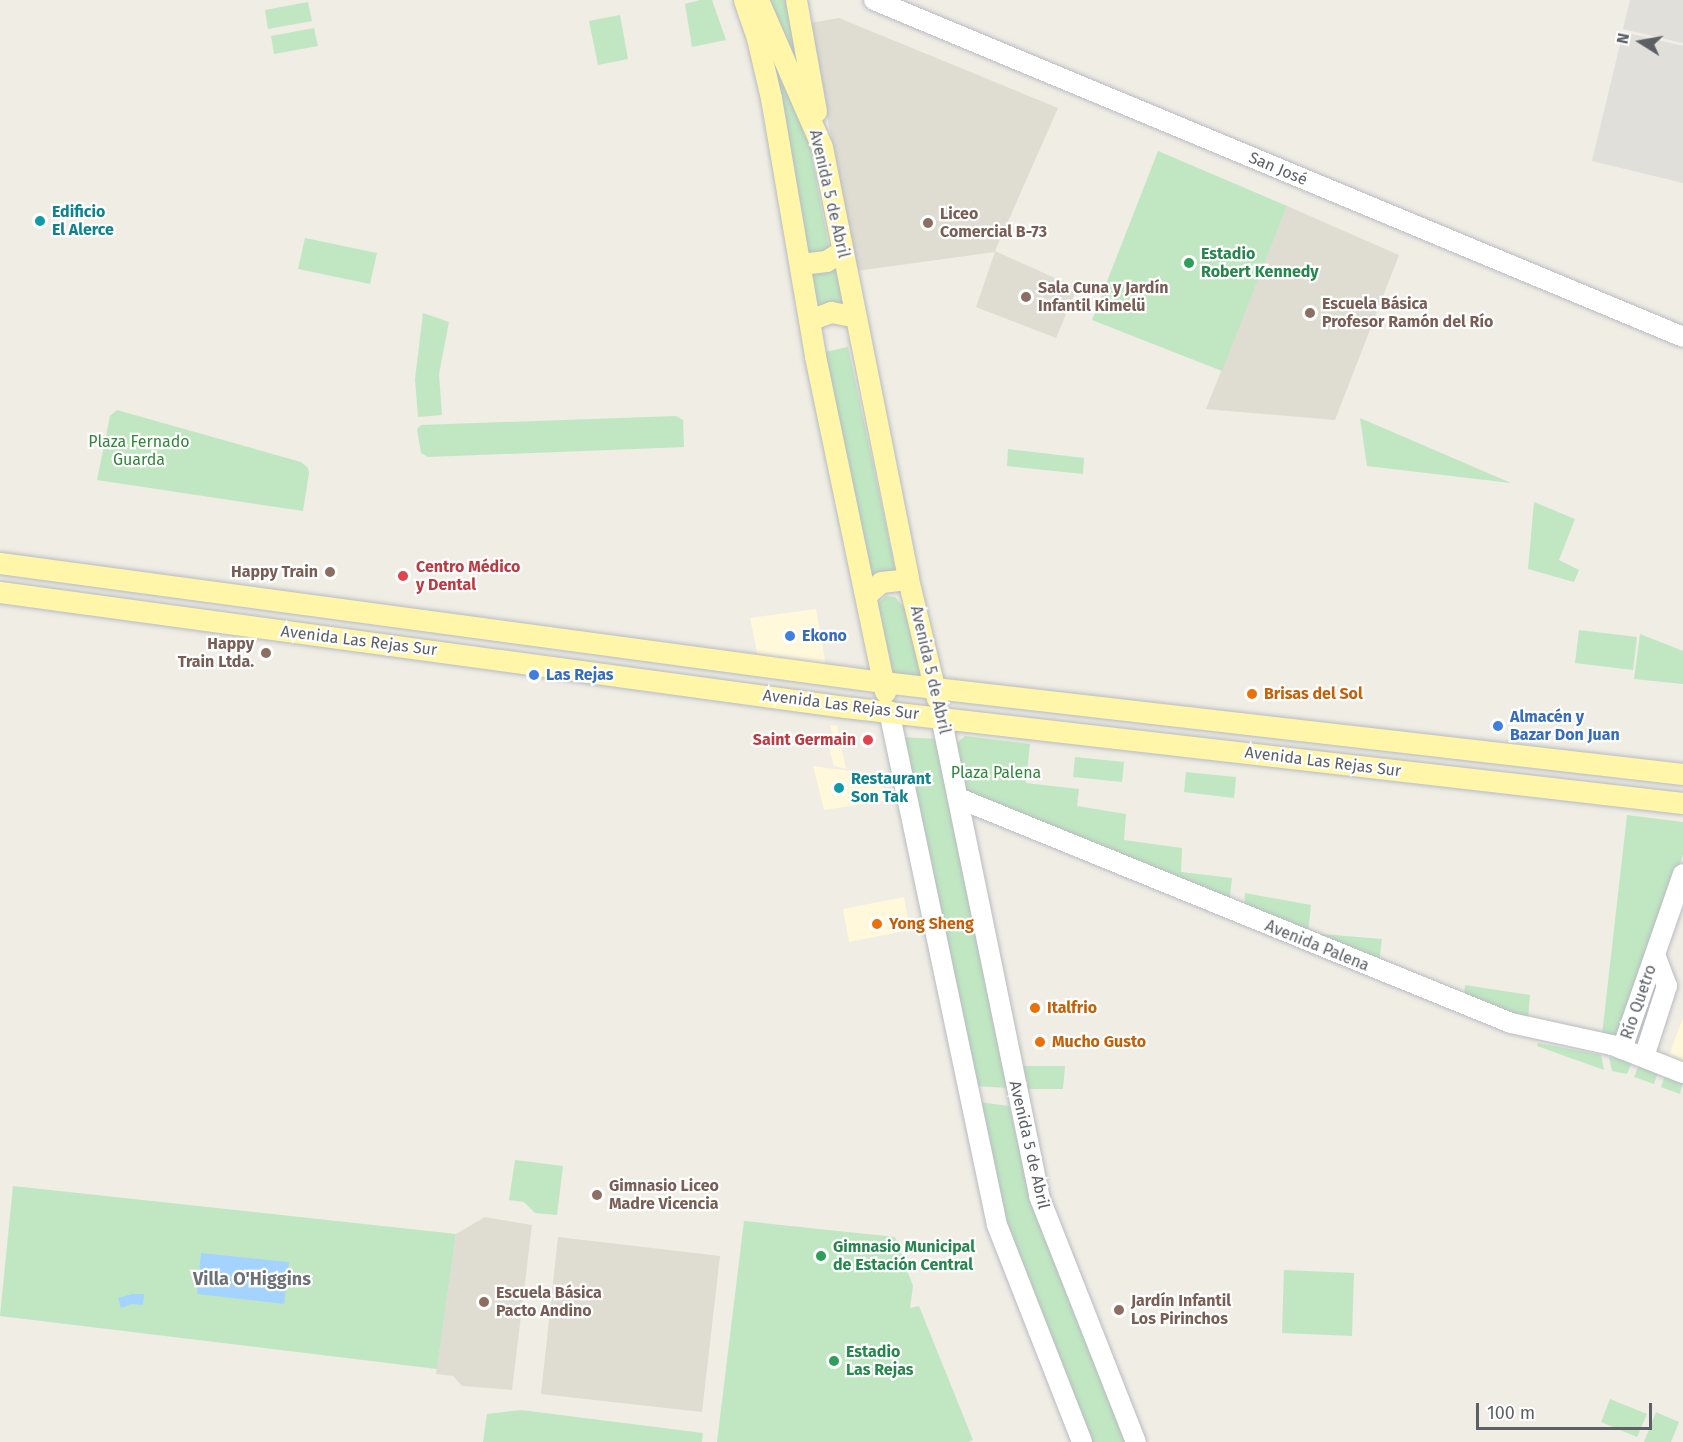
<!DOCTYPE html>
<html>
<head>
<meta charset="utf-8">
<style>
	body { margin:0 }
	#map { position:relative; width:1683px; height:1442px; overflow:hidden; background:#efede4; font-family:"Fira Sans",sans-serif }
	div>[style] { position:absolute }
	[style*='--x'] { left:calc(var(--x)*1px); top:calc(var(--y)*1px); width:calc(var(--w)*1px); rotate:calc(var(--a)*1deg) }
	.commercial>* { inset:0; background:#fff8da }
	.industrial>* { inset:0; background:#e0dfd9 }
	.education>* { inset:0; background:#dfddd2 }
	.green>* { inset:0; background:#c0e7c2 }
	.water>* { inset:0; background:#a5d3ff }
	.roads { filter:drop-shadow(0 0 2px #b8bbc1) drop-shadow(0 0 2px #b8bbc1) }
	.secondary>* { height:20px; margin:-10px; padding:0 10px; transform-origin:10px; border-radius:10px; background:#fff }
	.primary>* { height:21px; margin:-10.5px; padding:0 10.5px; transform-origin:10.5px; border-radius:10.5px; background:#fff6aa }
	.dots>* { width:16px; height:16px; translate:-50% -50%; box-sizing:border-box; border:3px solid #fff; border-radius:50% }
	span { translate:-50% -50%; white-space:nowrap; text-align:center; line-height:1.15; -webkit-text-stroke:4.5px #fff; paint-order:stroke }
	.street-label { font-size:16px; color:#5c6065 }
	.culture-label { font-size:16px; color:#0d838f; font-weight:700 }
	.left { translate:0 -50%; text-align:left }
	.education-label { font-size:16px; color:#785e54; font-weight:700 }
	.right { translate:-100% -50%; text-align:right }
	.leisure-label { font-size:16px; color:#27864d; font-weight:700 }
	.park-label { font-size:16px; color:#32863b }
	.health-label { font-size:16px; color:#be3a42; font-weight:700 }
	.shop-label { font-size:16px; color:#366cbe; font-weight:700 }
	.food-label { font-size:16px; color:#c56008; font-weight:700 }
	.neighbourhood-label { font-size:18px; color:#6d7277; font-weight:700 }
	.north { position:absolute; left:1611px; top:12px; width:60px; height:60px; -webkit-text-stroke:4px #fff; paint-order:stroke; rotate:281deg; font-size:16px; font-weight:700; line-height:24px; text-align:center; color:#5c6065 }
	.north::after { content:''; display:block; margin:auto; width:21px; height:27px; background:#5c6065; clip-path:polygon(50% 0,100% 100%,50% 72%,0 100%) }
	.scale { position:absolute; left:1476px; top:1403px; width:176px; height:27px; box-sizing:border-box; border:3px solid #5c6065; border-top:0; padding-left:8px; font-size:18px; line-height:21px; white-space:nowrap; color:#5c6065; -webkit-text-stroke:4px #fff; paint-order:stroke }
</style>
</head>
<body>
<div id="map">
	<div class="commercial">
		<div style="clip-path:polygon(816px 609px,826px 666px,758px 657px,750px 618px)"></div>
		<div style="clip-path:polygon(830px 725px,837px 726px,846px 769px,834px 766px,827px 741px,834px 740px)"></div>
		<div style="clip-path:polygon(813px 766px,880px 775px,884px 801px,824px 810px)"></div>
		<div style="clip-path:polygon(904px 897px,910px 930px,849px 942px,843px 909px)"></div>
		<div style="clip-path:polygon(1683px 1018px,1683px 1067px,1667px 1060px)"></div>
	</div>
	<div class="industrial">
		<div style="clip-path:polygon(1630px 0,1683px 0,1683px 43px,1623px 29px)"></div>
		<div style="clip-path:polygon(1623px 32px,1683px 46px,1683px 183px,1592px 161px)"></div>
	</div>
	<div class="education">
		<div style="clip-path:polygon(839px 18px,1058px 108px,995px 251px,1077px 288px,1056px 338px,976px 307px,995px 252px,856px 271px,810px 23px)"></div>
		<div style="clip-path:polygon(1287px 206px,1399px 255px,1335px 420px,1206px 409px)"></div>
		<div style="clip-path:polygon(485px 1217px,532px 1225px,512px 1390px,462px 1386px,453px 1376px,436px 1374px,456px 1234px)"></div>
		<div style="clip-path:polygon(558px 1237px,720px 1256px,702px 1412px,541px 1394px)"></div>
	</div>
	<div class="green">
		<div style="clip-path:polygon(700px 0,712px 0,726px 40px,692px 47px,685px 4px)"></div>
		<div style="clip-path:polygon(766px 0,789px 0,802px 80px)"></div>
		<div style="clip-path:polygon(308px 2px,312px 21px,268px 29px,265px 10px)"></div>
		<div style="clip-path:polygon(620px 15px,628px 59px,598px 65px,589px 21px)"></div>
		<div style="clip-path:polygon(314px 28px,318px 46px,274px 54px,271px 36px)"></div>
		<div style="clip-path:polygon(771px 56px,809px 141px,830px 254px,808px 258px)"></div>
		<div style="clip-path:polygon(1158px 151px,1287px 206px,1222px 371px,1092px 320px)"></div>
		<div style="clip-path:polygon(305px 238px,377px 253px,370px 284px,298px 269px)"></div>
		<div style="clip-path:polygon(838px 267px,846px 304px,815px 309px,811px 268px)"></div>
		<div style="clip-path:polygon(423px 313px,449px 322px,439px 374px,442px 415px,418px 417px,415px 379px)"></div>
		<div style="clip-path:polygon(848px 347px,897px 577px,869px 583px,820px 353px)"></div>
		<div style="clip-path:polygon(117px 410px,301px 462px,308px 468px,309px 473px,303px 511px,97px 480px,110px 416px)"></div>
		<div style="clip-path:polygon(676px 416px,683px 420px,684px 447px,428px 457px,421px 453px,417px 429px,421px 425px)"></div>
		<div style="clip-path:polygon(1360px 418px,1511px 483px,1367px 466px)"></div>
		<div style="clip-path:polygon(1008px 449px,1084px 458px,1083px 474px,1007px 466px)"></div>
		<div style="clip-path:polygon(1534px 502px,1575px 519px,1559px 560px,1579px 570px,1574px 582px,1528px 569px)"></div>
		<div style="clip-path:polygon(886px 596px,895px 597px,906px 610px,921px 678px,888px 672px,875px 606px)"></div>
		<div style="clip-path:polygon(1579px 630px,1637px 637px,1633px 670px,1575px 663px)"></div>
		<div style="clip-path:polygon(1640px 634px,1683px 651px,1683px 684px,1634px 679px)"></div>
		<div style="clip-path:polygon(965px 736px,1030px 744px,1026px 783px,1079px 789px,1077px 806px,1126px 814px,1124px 840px,1182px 848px,1181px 872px,1232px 878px,1229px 904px,968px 797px,957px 743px)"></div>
		<div style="clip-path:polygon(901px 737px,938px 739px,1009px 1088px,973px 1086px)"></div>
		<div style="clip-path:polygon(1075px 757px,1124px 762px,1122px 782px,1073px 777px)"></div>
		<div style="clip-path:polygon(1186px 772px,1236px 777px,1234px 798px,1184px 792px)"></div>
		<div style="clip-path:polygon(1627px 815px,1683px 822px,1683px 855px,1619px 1039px,1602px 1035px)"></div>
		<div style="clip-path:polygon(1245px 893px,1311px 905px,1308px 933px,1244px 907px)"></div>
		<div style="clip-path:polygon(1321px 934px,1382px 939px,1379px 963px,1321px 942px)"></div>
		<div style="clip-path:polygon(1465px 985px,1530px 995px,1528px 1019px,1464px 997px)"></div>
		<div style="clip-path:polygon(1538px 1043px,1601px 1055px,1604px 1070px,1537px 1046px)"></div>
		<div style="clip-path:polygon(1609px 1057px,1632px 1062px,1627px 1074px,1612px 1071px)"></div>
		<div style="clip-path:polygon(1639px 1065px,1658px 1072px,1654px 1084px,1634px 1077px)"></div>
		<div style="clip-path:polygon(1019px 1066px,1065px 1066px,1063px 1089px,1025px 1089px)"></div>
		<div style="clip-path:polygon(1665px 1075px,1683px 1081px,1680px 1094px,1661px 1087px)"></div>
		<div style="clip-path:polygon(979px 1102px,1009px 1106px,1031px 1198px,1128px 1442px,1092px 1442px,1002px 1212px)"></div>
		<div style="clip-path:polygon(515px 1160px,563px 1166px,557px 1215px,535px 1213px,524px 1202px,509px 1200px)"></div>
		<div style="clip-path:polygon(13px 1186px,456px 1234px,437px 1369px,0 1316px)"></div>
		<div style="clip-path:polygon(744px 1221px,895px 1237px,913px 1286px,910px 1308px,919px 1306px,973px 1440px,968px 1442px,717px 1442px)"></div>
		<div style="clip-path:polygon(1284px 1270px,1354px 1273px,1352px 1336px,1282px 1333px)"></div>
		<div style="clip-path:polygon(1610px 1399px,1647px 1414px,1637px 1437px,1601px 1422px)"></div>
		<div style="clip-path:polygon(521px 1410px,703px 1433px,702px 1442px,483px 1442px,487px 1414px)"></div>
		<div style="clip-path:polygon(1656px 1412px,1679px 1422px,1671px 1442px,1644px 1442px)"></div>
	</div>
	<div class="water">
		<div style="clip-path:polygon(201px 1253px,289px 1262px,284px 1304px,197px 1294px)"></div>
		<div style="clip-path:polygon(132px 1294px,144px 1294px,143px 1305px,132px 1304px,121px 1308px,118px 1298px)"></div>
	</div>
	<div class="roads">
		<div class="secondary">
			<div style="--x:874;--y:0;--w:876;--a:22.61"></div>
			<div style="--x:889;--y:711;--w:525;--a:78.13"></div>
			<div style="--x:997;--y:1225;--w:233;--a:68.6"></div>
			<div style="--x:941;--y:717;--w:489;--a:78.4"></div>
			<div style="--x:1039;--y:1196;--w:264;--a:68.5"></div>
			<div style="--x:958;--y:798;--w:597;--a:22.14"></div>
			<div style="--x:1511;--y:1023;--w:103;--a:12.3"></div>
			<div style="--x:1612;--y:1045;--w:76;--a:21.5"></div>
			<div style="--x:1622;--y:1049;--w:185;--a:-70.8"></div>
			<div style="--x:1644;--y:1057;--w:75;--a:-72.1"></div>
			<div style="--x:1667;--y:986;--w:33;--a:-111"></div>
		</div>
		<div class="primary">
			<div style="--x:744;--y:0;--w:40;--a:71.1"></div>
			<div style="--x:757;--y:38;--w:62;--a:76.9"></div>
			<div style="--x:771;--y:98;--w:262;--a:80.3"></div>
			<div style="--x:815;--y:356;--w:343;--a:78.2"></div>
			<div style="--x:758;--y:0;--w:160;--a:66.5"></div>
			<div style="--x:822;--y:147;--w:440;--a:78.7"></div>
			<div style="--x:908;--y:579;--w:123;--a:76.4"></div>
			<div style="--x:796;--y:0;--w:113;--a:79.8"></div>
			<div style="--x:801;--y:264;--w:25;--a:-7"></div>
			<div style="--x:826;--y:261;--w:19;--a:-32"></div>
			<div style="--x:809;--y:320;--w:23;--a:-20"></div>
			<div style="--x:831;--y:312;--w:25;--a:11"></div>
			<div style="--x:0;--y:563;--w:891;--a:7.68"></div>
			<div style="--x:883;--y:682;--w:805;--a:6.56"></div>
			<div style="--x:0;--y:592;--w:853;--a:7.75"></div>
			<div style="--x:845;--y:707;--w:843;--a:6.54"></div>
			<div style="--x:866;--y:595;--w:20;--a:-41"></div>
			<div style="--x:881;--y:582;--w:27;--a:-6"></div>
		</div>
	</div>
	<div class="dots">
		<div style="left:40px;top:221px;background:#0f9aa8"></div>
		<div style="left:928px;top:223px;background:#8d6e63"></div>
		<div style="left:1189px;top:263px;background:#2e9e5b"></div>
		<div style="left:1026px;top:297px;background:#8d6e63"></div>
		<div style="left:1310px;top:313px;background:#8d6e63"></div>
		<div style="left:330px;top:572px;background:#8d6e63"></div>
		<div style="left:403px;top:576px;background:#e0444e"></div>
		<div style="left:790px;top:636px;background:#3f7fe0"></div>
		<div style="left:266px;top:653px;background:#8d6e63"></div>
		<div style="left:534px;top:675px;background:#3f7fe0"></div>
		<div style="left:1252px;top:694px;background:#e8710a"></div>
		<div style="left:1498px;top:726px;background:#3f7fe0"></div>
		<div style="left:868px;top:740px;background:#e0444e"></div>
		<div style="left:839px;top:788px;background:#0f9aa8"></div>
		<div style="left:877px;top:924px;background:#e8710a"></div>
		<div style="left:1035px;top:1008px;background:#e8710a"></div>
		<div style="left:1040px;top:1042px;background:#e8710a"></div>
		<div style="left:597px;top:1195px;background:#8d6e63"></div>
		<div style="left:821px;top:1256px;background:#2e9e5b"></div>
		<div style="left:484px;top:1302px;background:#8d6e63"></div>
		<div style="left:1119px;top:1310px;background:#8d6e63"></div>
		<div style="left:834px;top:1361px;background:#2e9e5b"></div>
	</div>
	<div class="street-label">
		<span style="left:1278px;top:169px;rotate:23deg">San José</span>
		<span style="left:829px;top:194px;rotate:77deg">Avenida 5 de Abril</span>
		<span style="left:359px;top:641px;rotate:7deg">Avenida Las Rejas Sur</span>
		<span style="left:930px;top:670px;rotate:77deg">Avenida 5 de Abril</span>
		<span style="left:841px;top:705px;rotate:7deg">Avenida Las Rejas Sur</span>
		<span style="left:1323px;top:762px;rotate:7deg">Avenida Las Rejas Sur</span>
		<span style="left:1317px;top:946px;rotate:22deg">Avenida Palena</span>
		<span style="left:1639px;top:1002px;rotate:-71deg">Río Quetro</span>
		<span style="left:1029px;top:1145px;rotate:77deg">Avenida 5 de Abril</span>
	</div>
	<div class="culture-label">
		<span class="left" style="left:52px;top:221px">Edificio<br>El Alerce</span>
		<span class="left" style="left:851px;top:788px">Restaurant<br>Son Tak</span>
	</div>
	<div class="education-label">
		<span class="left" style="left:940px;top:223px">Liceo<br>Comercial B-73</span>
		<span class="left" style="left:1038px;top:297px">Sala Cuna y Jardín<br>Infantil Kimelü</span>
		<span class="left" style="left:1322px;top:313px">Escuela Básica<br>Profesor Ramón del Río</span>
		<span class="right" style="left:318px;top:572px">Happy Train</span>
		<span class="right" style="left:254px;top:653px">Happy<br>Train Ltda.</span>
		<span class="left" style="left:609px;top:1195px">Gimnasio Liceo<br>Madre Vicencia</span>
		<span class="left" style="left:496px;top:1302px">Escuela Básica<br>Pacto Andino</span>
		<span class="left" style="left:1131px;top:1310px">Jardín Infantil<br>Los Pirinchos</span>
	</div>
	<div class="leisure-label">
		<span class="left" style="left:1201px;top:263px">Estadio<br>Robert Kennedy</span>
		<span class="left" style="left:833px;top:1256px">Gimnasio Municipal<br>de Estación Central</span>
		<span class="left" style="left:846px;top:1361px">Estadio<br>Las Rejas</span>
	</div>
	<div class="park-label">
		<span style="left:139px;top:451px">Plaza Fernado<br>Guarda</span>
		<span style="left:996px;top:773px">Plaza Palena</span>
	</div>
	<div class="health-label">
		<span class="left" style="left:416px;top:576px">Centro Médico<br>y Dental</span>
		<span class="right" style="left:856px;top:740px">Saint Germain</span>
	</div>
	<div class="shop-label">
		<span class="left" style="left:802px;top:636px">Ekono</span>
		<span class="left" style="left:546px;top:675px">Las Rejas</span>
		<span class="left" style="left:1510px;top:726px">Almacén y<br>Bazar Don Juan</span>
	</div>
	<div class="food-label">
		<span class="left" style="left:1264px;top:694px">Brisas del Sol</span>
		<span class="left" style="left:889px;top:924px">Yong Sheng</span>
		<span class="left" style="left:1047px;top:1008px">Italfrio</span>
		<span class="left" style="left:1052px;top:1042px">Mucho Gusto</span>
	</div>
	<div class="neighbourhood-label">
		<span style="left:252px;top:1279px">Villa O'Higgins</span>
	</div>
	<div class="north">N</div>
	<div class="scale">100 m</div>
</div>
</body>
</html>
